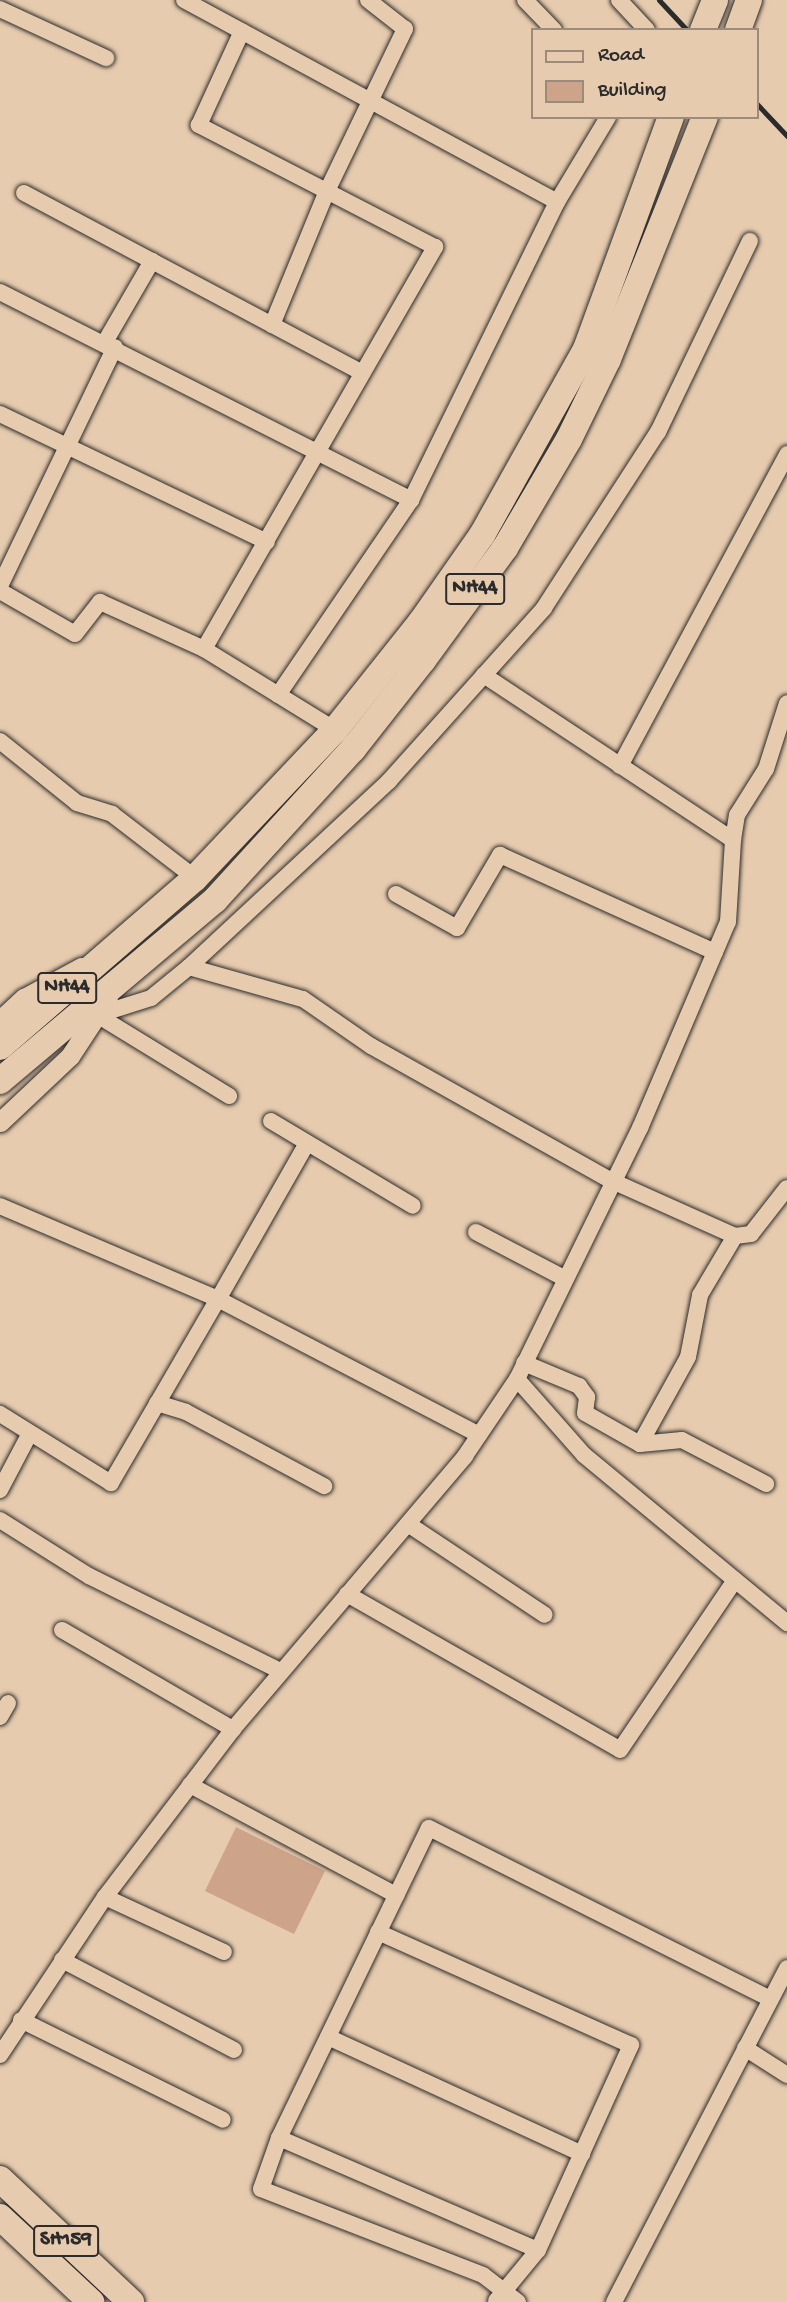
<!DOCTYPE html>
<html>
<head>
<meta charset="utf-8">
<style>
	body { margin:0 }
	#map { position:relative; width:787px; height:2302px; overflow:hidden; background:#e7cbae; font-family:"Gochi Hand",sans-serif }
	div>[style] { position:absolute }
	[style*='--x'] { left:calc(var(--x)*1px); top:calc(var(--y)*1px); width:calc(var(--w)*1px); rotate:calc(var(--a)*1deg) }
	.building>* { inset:0; background:#cda48a }
	.roads { filter:drop-shadow(0 0 2px #2b2b2b) drop-shadow(0 0 2px #2b2b2b) }
	.minor>* { height:16px; margin:-8px; padding:0 8px; transform-origin:8px; border-radius:8px; background:#e7cbae }
	.tertiary>* { height:19px; margin:-9.5px; padding:0 9.5px; transform-origin:9.5px; border-radius:9.5px; background:#e7cbae }
	.primary>* { height:26px; margin:-13px; padding:0 13px; transform-origin:13px; border-radius:13px; background:#e7cbae }
	.trunk>* { height:26px; margin:-13px; padding:0 13px; transform-origin:13px; border-radius:13px; background:#e7cbae }
	.rail>* { height:5px; margin:-2.5px; padding:0 2.5px; transform-origin:2.5px; border-radius:2.5px; background:#2b2b2b }
	span { translate:-50% -50%; white-space:nowrap; text-align:center; line-height:1.15; -webkit-text-stroke:6px #e7cbae; paint-order:stroke }
	.shield-label span { padding:2px 5px; background:#e7cbae; border:2px solid; border-radius:5px; -webkit-text-stroke-width:0 }
	.shield-label { font-size:21px; color:#2b2b2b; font-weight:700 }
	.legend { position:absolute; left:531px; top:28px; width:228px; height:91px; box-sizing:border-box; background:#e7cbae; border:2px solid #9c8b7a; margin:0; padding:9px 12px; list-style:none; font-size:21px; color:#2b2b2b }
	.legend li { display:flex; align-items:center; gap:14px; height:35px }
	.legend b { width:35px; border:2px solid #9c8b7a }
</style>
</head>
<body>
<div id="map">
	<div class="building">
		<div style="clip-path:polygon(236px 1827px,325px 1871px,294px 1934px,205px 1891px)"></div>
	</div>
	<div class="roads">
		<div class="minor">
			<div style="--x:184;--y:0;--w:424;--a:28.4"></div>
			<div style="--x:525;--y:0;--w:42;--a:46"></div>
			<div style="--x:619;--y:0;--w:41;--a:47"></div>
			<div style="--x:0;--y:9;--w:117;--a:24.8"></div>
			<div style="--x:24;--y:193;--w:383;--a:28"></div>
			<div style="--x:0;--y:292;--w:461;--a:26.8"></div>
			<div style="--x:272;--y:325;--w:145;--a:-67.7"></div>
			<div style="--x:327;--y:191;--w:180;--a:-64.3"></div>
			<div style="--x:405;--y:29;--w:47;--a:-141.9"></div>
			<div style="--x:105;--y:342;--w:94;--a:-59.9"></div>
			<div style="--x:0;--y:414;--w:296;--a:25.6"></div>
			<div style="--x:0;--y:586;--w:265;--a:-64.3"></div>
			<div style="--x:0;--y:591;--w:86;--a:29.8"></div>
			<div style="--x:75;--y:634;--w:41;--a:-52"></div>
			<div style="--x:100;--y:602;--w:114;--a:24.3"></div>
			<div style="--x:204;--y:649;--w:464;--a:-60.1"></div>
			<div style="--x:435;--y:247;--w:266;--a:-152.7"></div>
			<div style="--x:199;--y:125;--w:103;--a:-65.4"></div>
			<div style="--x:204;--y:649;--w:154;--a:31.7"></div>
			<div style="--x:278;--y:695;--w:236;--a:-55.7"></div>
			<div style="--x:411;--y:500;--w:332;--a:-63.9"></div>
			<div style="--x:557;--y:202;--w:99;--a:-59"></div>
			<div style="--x:0;--y:741;--w:99;--a:38.8"></div>
			<div style="--x:77;--y:803;--w:37;--a:17"></div>
			<div style="--x:112;--y:814;--w:105;--a:37.6"></div>
			<div style="--x:620;--y:766;--w:354;--a:-61.8"></div>
			<div style="--x:733;--y:840;--w:25;--a:-81"></div>
			<div style="--x:737;--y:815;--w:54;--a:-57.8"></div>
			<div style="--x:766;--y:769;--w:69;--a:-72.3"></div>
			<div style="--x:396;--y:894;--w:70;--a:29.1"></div>
			<div style="--x:457;--y:928;--w:85;--a:-59.5"></div>
			<div style="--x:500;--y:855;--w:236;--a:24.3"></div>
			<div style="--x:189;--y:967;--w:118;--a:15.7"></div>
			<div style="--x:303;--y:999;--w:83;--a:34.7"></div>
			<div style="--x:371;--y:1046;--w:274;--a:29.3"></div>
			<div style="--x:610;--y:1180;--w:137;--a:24.1"></div>
			<div style="--x:735;--y:1236;--w:16;--a:-7"></div>
			<div style="--x:751;--y:1234;--w:58;--a:-52"></div>
			<div style="--x:97;--y:1015;--w:57;--a:-17.5"></div>
			<div style="--x:151;--y:998;--w:49;--a:-39.2"></div>
			<div style="--x:189;--y:967;--w:273;--a:-42.9"></div>
			<div style="--x:389;--y:781;--w:232;--a:-48.1"></div>
			<div style="--x:544;--y:608;--w:210;--a:-57.1"></div>
			<div style="--x:658;--y:432;--w:212;--a:-64.3"></div>
			<div style="--x:97;--y:1015;--w:155;--a:31.5"></div>
			<div style="--x:271;--y:1121;--w:165;--a:30.9"></div>
			<div style="--x:306;--y:1145;--w:177;--a:119.7"></div>
			<div style="--x:218;--y:1299;--w:294;--a:27.5"></div>
			<div style="--x:0;--y:1206;--w:237;--a:23.1"></div>
			<div style="--x:218;--y:1299;--w:213;--a:120.2"></div>
			<div style="--x:111;--y:1483;--w:131;--a:-148.1"></div>
			<div style="--x:476;--y:1232;--w:99;--a:27.6"></div>
			<div style="--x:524;--y:1363;--w:60;--a:22.7"></div>
			<div style="--x:579;--y:1386;--w:14;--a:54"></div>
			<div style="--x:587;--y:1397;--w:16;--a:97"></div>
			<div style="--x:585;--y:1413;--w:63;--a:29.4"></div>
			<div style="--x:640;--y:1444;--w:99;--a:-61.1"></div>
			<div style="--x:688;--y:1357;--w:63;--a:-79"></div>
			<div style="--x:700;--y:1295;--w:69;--a:-59.3"></div>
			<div style="--x:517;--y:1379;--w:101;--a:48.6"></div>
			<div style="--x:584;--y:1455;--w:264;--a:39.6"></div>
			<div style="--x:157;--y:1403;--w:30;--a:17"></div>
			<div style="--x:186;--y:1412;--w:157;--a:28.2"></div>
			<div style="--x:640;--y:1444;--w:42;--a:-5.4"></div>
			<div style="--x:682;--y:1440;--w:95;--a:27.6"></div>
			<div style="--x:0;--y:1490;--w:64;--a:-62.2"></div>
			<div style="--x:0;--y:1520;--w:105;--a:32.2"></div>
			<div style="--x:89;--y:1576;--w:211;--a:26.4"></div>
			<div style="--x:408;--y:1524;--w:164;--a:33.6"></div>
			<div style="--x:347;--y:1594;--w:314;--a:29.7"></div>
			<div style="--x:620;--y:1750;--w:205;--a:-55.9"></div>
			<div style="--x:62;--y:1630;--w:198;--a:30.1"></div>
			<div style="--x:0;--y:1717;--w:16;--a:-60"></div>
			<div style="--x:190;--y:1785;--w:234;--a:28.1"></div>
			<div style="--x:105;--y:1897;--w:131;--a:24.8"></div>
			<div style="--x:378;--y:1932;--w:277;--a:24.1"></div>
			<div style="--x:631;--y:2045;--w:225;--a:114.4"></div>
			<div style="--x:538;--y:2250;--w:66;--a:129.5"></div>
			<div style="--x:62;--y:1960;--w:194;--a:27.6"></div>
			<div style="--x:21;--y:2020;--w:225;--a:26.3"></div>
			<div style="--x:328;--y:2037;--w:280;--a:24.7"></div>
			<div style="--x:745;--y:2048;--w:50;--a:32.7"></div>
			<div style="--x:0;--y:2055;--w:190;--a:-56.4"></div>
			<div style="--x:105;--y:1897;--w:211;--a:-52.7"></div>
			<div style="--x:233;--y:1729;--w:358;--a:-49.6"></div>
			<div style="--x:465;--y:1456;--w:93;--a:-56"></div>
			<div style="--x:517;--y:1379;--w:280;--a:-63.9"></div>
			<div style="--x:640;--y:1128;--w:224;--a:-66.9"></div>
			<div style="--x:728;--y:922;--w:82;--a:-86.5"></div>
			<div style="--x:733;--y:840;--w:299;--a:-146.5"></div>
			<div style="--x:279;--y:2138;--w:282;--a:23.4"></div>
			<div style="--x:518;--y:2302;--w:44;--a:-142.4"></div>
			<div style="--x:483;--y:2275;--w:238;--a:-158.8"></div>
			<div style="--x:261;--y:2189;--w:54;--a:-70.6"></div>
			<div style="--x:279;--y:2138;--w:344;--a:-64.2"></div>
			<div style="--x:429;--y:1828;--w:382;--a:26.6"></div>
			<div style="--x:614;--y:2302;--w:376;--a:-62.6"></div>
		</div>
		<div class="tertiary">
			<div style="--x:0;--y:1020;--w:33;--a:-43"></div>
			<div style="--x:24;--y:998;--w:65;--a:-28.5"></div>
			<div style="--x:0;--y:1122;--w:96;--a:-43.3"></div>
			<div style="--x:70;--y:1056;--w:69;--a:-56.8"></div>
		</div>
		<div class="primary">
			<div style="--x:0;--y:2179;--w:180;--a:43.2"></div>
			<div style="--x:0;--y:2217;--w:125;--a:43"></div>
		</div>
		<div class="trunk">
			<div style="--x:703;--y:30;--w:32;--a:-68"></div>
			<div style="--x:738;--y:30;--w:32;--a:-70"></div>
			<div style="--x:0;--y:1047;--w:258;--a:-40.9"></div>
			<div style="--x:195;--y:878;--w:204;--a:-46.6"></div>
			<div style="--x:335;--y:730;--w:138;--a:-51.5"></div>
			<div style="--x:421;--y:622;--w:106;--a:-55"></div>
			<div style="--x:482;--y:535;--w:213;--a:-60.8"></div>
			<div style="--x:586;--y:349;--w:247;--a:-69.9"></div>
			<div style="--x:0;--y:1081;--w:281;--a:-40.1"></div>
			<div style="--x:215;--y:900;--w:205;--a:-47.6"></div>
			<div style="--x:353;--y:749;--w:113;--a:-51.8"></div>
			<div style="--x:423;--y:660;--w:139;--a:-53.8"></div>
			<div style="--x:505;--y:548;--w:126;--a:-59.6"></div>
			<div style="--x:569;--y:439;--w:89;--a:-64"></div>
			<div style="--x:608;--y:359;--w:261;--a:-68.2"></div>
		</div>
	</div>
	<div class="rail">
		<div style="--x:659;--y:0;--w:41;--a:47"></div>
		<div style="--x:757;--y:104;--w:44;--a:46.8"></div>
	</div>
	<div class="shield-label">
		<span style="left:475px;top:589px">NH44</span>
		<span style="left:67px;top:988px">NH44</span>
		<span style="left:66px;top:2241px">SH159</span>
	</div>
	<ul class="legend">
	<li><b style="height:9px;background:#e7cbae"></b>Road</li>
	<li><b style="height:19px;background:#cda48a"></b>Building</li>
	</ul>
</div>
</body>
</html>
